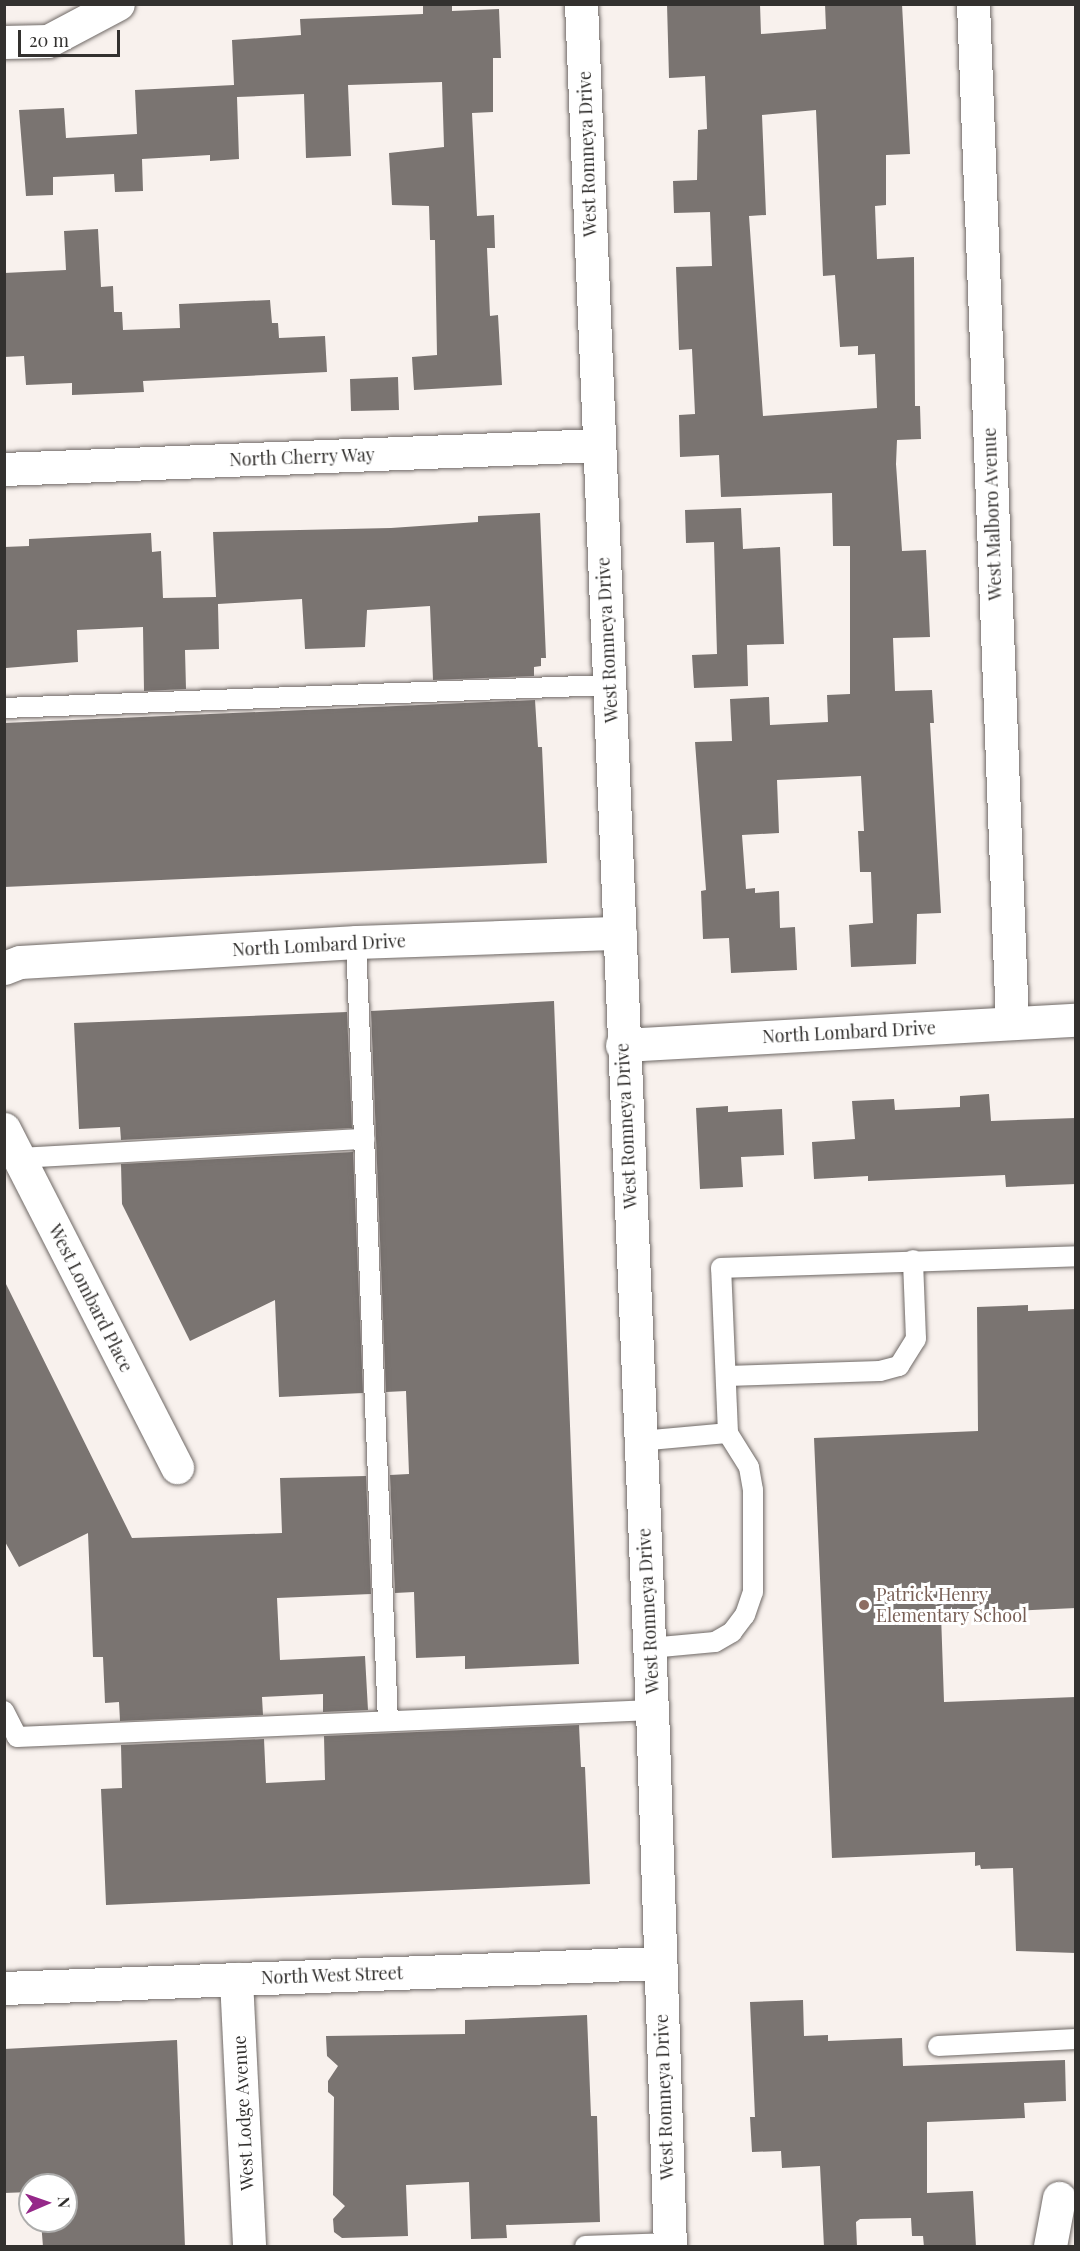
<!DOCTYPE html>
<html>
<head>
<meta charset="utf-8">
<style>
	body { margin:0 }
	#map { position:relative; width:1080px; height:2251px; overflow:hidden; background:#f8f1ed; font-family:"Playfair Display",serif }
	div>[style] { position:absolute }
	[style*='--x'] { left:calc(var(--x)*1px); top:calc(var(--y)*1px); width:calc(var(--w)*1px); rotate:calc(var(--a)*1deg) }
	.building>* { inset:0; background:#7a7471 }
	.roads { filter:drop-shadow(0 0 2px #6f6966) drop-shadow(0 0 2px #6f6966) }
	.lane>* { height:20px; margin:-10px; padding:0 10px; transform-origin:10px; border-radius:10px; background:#fff }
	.street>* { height:33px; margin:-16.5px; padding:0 16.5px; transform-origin:16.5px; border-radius:16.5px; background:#fff }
	.secondary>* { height:33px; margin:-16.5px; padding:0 16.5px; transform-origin:16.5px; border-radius:16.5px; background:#fff }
	.dots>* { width:16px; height:16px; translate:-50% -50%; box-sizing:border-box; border:3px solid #fff; border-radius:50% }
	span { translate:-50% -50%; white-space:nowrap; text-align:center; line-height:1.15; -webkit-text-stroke:6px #fff; paint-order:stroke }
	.street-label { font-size:18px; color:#33312f }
	.education-label { font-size:18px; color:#785e54 }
	.left { translate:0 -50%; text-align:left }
	.frame { position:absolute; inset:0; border:6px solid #33312f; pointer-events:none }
	.north { position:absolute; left:18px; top:2173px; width:60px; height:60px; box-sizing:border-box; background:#fff; border:2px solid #adadac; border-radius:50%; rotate:88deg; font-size:16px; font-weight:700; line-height:24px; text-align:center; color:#33312f }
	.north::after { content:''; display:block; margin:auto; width:21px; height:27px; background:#952889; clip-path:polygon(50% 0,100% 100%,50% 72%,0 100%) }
	.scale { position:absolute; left:18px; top:30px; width:102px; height:27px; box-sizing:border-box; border:3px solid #33312f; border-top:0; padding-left:8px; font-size:18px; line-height:21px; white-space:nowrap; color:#33312f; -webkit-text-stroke:4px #fff; paint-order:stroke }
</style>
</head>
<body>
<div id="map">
	<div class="building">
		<div style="clip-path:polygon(423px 4px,452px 4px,452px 11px,499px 9px,501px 58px,493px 58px,493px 112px,472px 113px,477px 216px,494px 215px,495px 248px,487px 248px,490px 316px,498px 315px,502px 385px,414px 390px,412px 357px,437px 355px,435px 240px,430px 240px,429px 206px,392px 205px,389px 153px,444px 147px,442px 82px,348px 85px,351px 156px,306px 158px,304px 94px,237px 97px,239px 159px,210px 161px,210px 155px,142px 159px,143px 191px,115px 192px,114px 174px,53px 177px,53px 195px,26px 196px,19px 110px,64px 108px,66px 138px,137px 134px,135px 90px,234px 85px,232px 40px,301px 35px,300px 19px,423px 14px)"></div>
		<div style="clip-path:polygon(evenodd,667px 4px,760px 4px,761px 34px,826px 29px,825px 4px,902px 4px,910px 154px,886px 155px,886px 205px,875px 206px,877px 259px,914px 257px,915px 406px,920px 406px,921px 439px,897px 440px,896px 464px,902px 551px,926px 550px,930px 637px,893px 638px,895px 691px,932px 690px,934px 723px,930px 723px,941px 913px,917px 914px,916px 964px,851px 967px,849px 925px,873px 923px,871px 872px,860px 872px,858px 831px,864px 831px,861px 776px,777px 780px,779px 833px,742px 835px,746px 889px,755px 888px,755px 893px,779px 891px,780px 928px,795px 927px,797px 970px,731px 973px,729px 938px,703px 939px,701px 891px,706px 890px,695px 742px,732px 741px,730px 699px,769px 697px,770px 725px,828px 722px,827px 695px,850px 694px,850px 546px,833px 546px,832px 493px,721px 497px,719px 455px,680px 457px,679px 415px,695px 414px,692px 349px,679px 350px,676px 267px,712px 266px,710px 212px,674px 213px,673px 181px,697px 180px,698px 130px,707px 129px,705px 76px,669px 78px,667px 4px,816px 110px,823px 276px,835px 275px,840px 347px,858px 346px,858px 355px,875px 354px,877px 408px,763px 416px,749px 216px,766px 215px,762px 115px,816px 110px)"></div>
		<div style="clip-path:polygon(98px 229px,101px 287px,113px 286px,114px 312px,122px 312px,123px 330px,180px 328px,179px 304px,270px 300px,272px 323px,278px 323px,279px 338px,325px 336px,327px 372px,143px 381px,144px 392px,72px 395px,72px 383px,26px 385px,24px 356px,4px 357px,4px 273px,66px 270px,64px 231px)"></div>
		<div style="clip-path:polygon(398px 377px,399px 410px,351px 411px,350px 379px)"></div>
		<div style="clip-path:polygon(741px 508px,743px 549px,780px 547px,784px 644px,747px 645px,748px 686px,694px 688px,692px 655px,717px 654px,714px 542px,686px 543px,685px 510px)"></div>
		<div style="clip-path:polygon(540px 513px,546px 658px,541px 658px,541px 666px,534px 667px,534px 676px,433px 680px,430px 606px,367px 610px,365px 647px,305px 649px,302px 599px,218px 604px,219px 649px,185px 650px,186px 689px,144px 691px,143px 627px,77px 630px,78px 662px,6px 668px,4px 547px,29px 546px,29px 539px,151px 533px,152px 552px,161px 551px,163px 598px,216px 597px,213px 532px,391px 528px,478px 522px,478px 516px)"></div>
		<div style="clip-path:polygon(535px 700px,538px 747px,542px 747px,547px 863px,4px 887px,4px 723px)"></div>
		<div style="clip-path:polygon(554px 1001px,579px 1664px,465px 1669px,465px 1656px,416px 1658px,414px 1592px,395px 1593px,390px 1475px,409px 1474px,406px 1391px,386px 1392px,371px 1011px)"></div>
		<div style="clip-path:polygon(347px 1012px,352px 1128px,121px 1140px,120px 1127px,79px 1129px,74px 1023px)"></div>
		<div style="clip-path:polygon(989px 1094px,991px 1121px,1076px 1118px,1076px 1184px,1006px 1187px,1005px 1175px,868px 1181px,868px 1176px,814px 1179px,812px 1142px,855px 1139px,852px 1101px,894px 1099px,895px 1110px,960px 1107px,960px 1096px)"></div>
		<div style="clip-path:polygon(728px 1106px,728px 1112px,782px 1109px,784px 1155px,741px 1157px,743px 1187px,700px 1189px,696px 1108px)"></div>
		<div style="clip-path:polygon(353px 1152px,363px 1393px,279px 1397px,275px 1300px,190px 1341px,122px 1204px,121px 1164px)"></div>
		<div style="clip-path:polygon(4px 1280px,132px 1538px,282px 1533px,280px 1478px,366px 1476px,371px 1594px,277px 1598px,280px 1660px,365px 1656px,368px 1710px,323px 1712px,323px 1694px,262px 1697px,263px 1715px,120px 1721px,119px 1702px,105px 1703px,103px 1657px,93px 1657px,88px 1533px,19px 1567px,4px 1540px)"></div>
		<div style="clip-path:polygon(1028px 1305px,1028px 1311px,1076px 1309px,1076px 1608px,941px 1614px,944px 1702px,1076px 1697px,1076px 1953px,1016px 1951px,1013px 1868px,981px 1869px,980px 1865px,975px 1866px,975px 1852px,832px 1858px,814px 1438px,978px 1431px,977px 1307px)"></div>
		<div style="clip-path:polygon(579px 1725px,581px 1767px,585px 1767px,590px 1884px,106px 1905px,101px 1789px,122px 1788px,121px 1745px,264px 1739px,266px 1783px,325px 1780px,324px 1736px)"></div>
		<div style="clip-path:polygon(803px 2000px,804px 2036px,828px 2035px,828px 2041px,902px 2038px,903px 2066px,1065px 2060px,1066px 2101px,1024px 2103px,1025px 2118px,927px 2122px,927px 2193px,973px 2191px,976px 2247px,924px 2247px,923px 2236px,912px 2236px,911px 2218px,860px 2219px,856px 2222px,857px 2247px,824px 2247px,820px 2166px,782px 2168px,781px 2151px,752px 2152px,750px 2117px,755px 2117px,750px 2002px)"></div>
		<div style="clip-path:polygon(587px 2015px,591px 2116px,597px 2116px,600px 2222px,506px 2225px,507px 2238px,471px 2239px,469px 2182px,406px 2185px,408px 2236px,342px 2238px,334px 2232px,333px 2219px,345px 2206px,333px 2195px,334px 2097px,328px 2092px,328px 2081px,338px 2066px,327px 2056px,326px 2036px,465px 2034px,465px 2020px)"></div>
		<div style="clip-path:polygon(177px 2040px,185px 2247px,43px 2247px,41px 2221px,66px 2221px,66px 2185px,30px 2185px,30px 2192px,4px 2193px,4px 2049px)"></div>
	</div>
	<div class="roads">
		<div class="lane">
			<div style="--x:4;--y:708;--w:605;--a:-2.18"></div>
			<div style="--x:356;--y:942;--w:780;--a:87.65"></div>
			<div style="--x:20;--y:1158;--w:345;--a:-3.2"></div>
			<div style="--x:727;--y:1376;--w:153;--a:-1.9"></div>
			<div style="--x:880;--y:1371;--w:20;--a:-15"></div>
			<div style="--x:899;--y:1366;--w:32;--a:-58"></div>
			<div style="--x:916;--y:1339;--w:79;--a:-92.2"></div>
			<div style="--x:640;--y:1441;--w:88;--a:-5.2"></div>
			<div style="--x:728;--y:1433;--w:165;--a:-92.4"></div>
			<div style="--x:721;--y:1268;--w:355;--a:-1.9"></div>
			<div style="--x:650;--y:1648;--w:65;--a:-5.3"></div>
			<div style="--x:715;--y:1642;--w:20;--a:-30"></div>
			<div style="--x:732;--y:1632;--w:21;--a:-53"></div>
			<div style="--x:745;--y:1615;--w:24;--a:-71"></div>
			<div style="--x:753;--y:1592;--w:102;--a:-90"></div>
			<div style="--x:753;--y:1490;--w:23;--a:-100"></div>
			<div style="--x:749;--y:1467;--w:40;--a:-122"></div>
			<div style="--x:4;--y:1711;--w:29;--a:63"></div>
			<div style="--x:17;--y:1737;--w:636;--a:-2.43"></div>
			<div style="--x:938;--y:2046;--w:138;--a:-2.9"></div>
			<div style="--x:585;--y:2246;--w:85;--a:-2"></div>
		</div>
		<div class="street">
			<div style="--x:973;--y:4;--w:1020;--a:87.81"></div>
			<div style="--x:4;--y:42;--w:44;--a:-1.3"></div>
			<div style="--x:48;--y:41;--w:79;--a:-27.9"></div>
			<div style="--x:4;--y:469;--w:595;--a:-2.31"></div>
			<div style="--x:4;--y:968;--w:17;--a:-21"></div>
			<div style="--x:20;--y:962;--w:337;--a:-3.4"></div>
			<div style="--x:356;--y:942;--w:264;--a:-2"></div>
			<div style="--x:622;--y:1045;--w:455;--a:-3.2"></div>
			<div style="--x:4;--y:1129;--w:380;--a:62.9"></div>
			<div style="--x:236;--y:1979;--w:267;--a:87.2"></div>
			<div style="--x:4;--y:1988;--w:655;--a:-2.19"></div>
			<div style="--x:1050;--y:2246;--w:49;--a:-79.4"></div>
		</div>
		<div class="secondary">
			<div style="--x:581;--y:4;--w:1707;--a:87.62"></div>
			<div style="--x:652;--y:1710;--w:536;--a:88.08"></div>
		</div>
	</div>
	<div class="dots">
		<div style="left:864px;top:1605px;background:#8d6e63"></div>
	</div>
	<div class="street-label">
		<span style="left:587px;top:154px;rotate:-92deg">West Romneya Drive</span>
		<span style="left:302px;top:457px;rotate:-2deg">North Cherry Way</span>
		<span style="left:992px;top:514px;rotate:-92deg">West Malboro Avenue</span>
		<span style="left:607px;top:640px;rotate:-93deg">West Romneya Drive</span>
		<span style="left:319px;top:945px;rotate:-3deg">North Lombard Drive</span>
		<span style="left:849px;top:1032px;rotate:-3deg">North Lombard Drive</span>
		<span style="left:626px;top:1126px;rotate:-93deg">West Romneya Drive</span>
		<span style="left:91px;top:1298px;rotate:63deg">West Lombard Place</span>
		<span style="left:648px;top:1611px;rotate:-93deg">West Romneya Drive</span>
		<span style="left:332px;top:1975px;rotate:-2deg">North West Street</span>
		<span style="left:664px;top:2097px;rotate:-92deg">West Romneya Drive</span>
		<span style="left:243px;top:2113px;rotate:-93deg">West Lodge Avenue</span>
	</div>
	<div class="education-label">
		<span class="left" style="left:876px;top:1605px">Patrick Henry<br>Elementary School</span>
	</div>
	<div class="frame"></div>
	<div class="north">N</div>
	<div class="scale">20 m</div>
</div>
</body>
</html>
